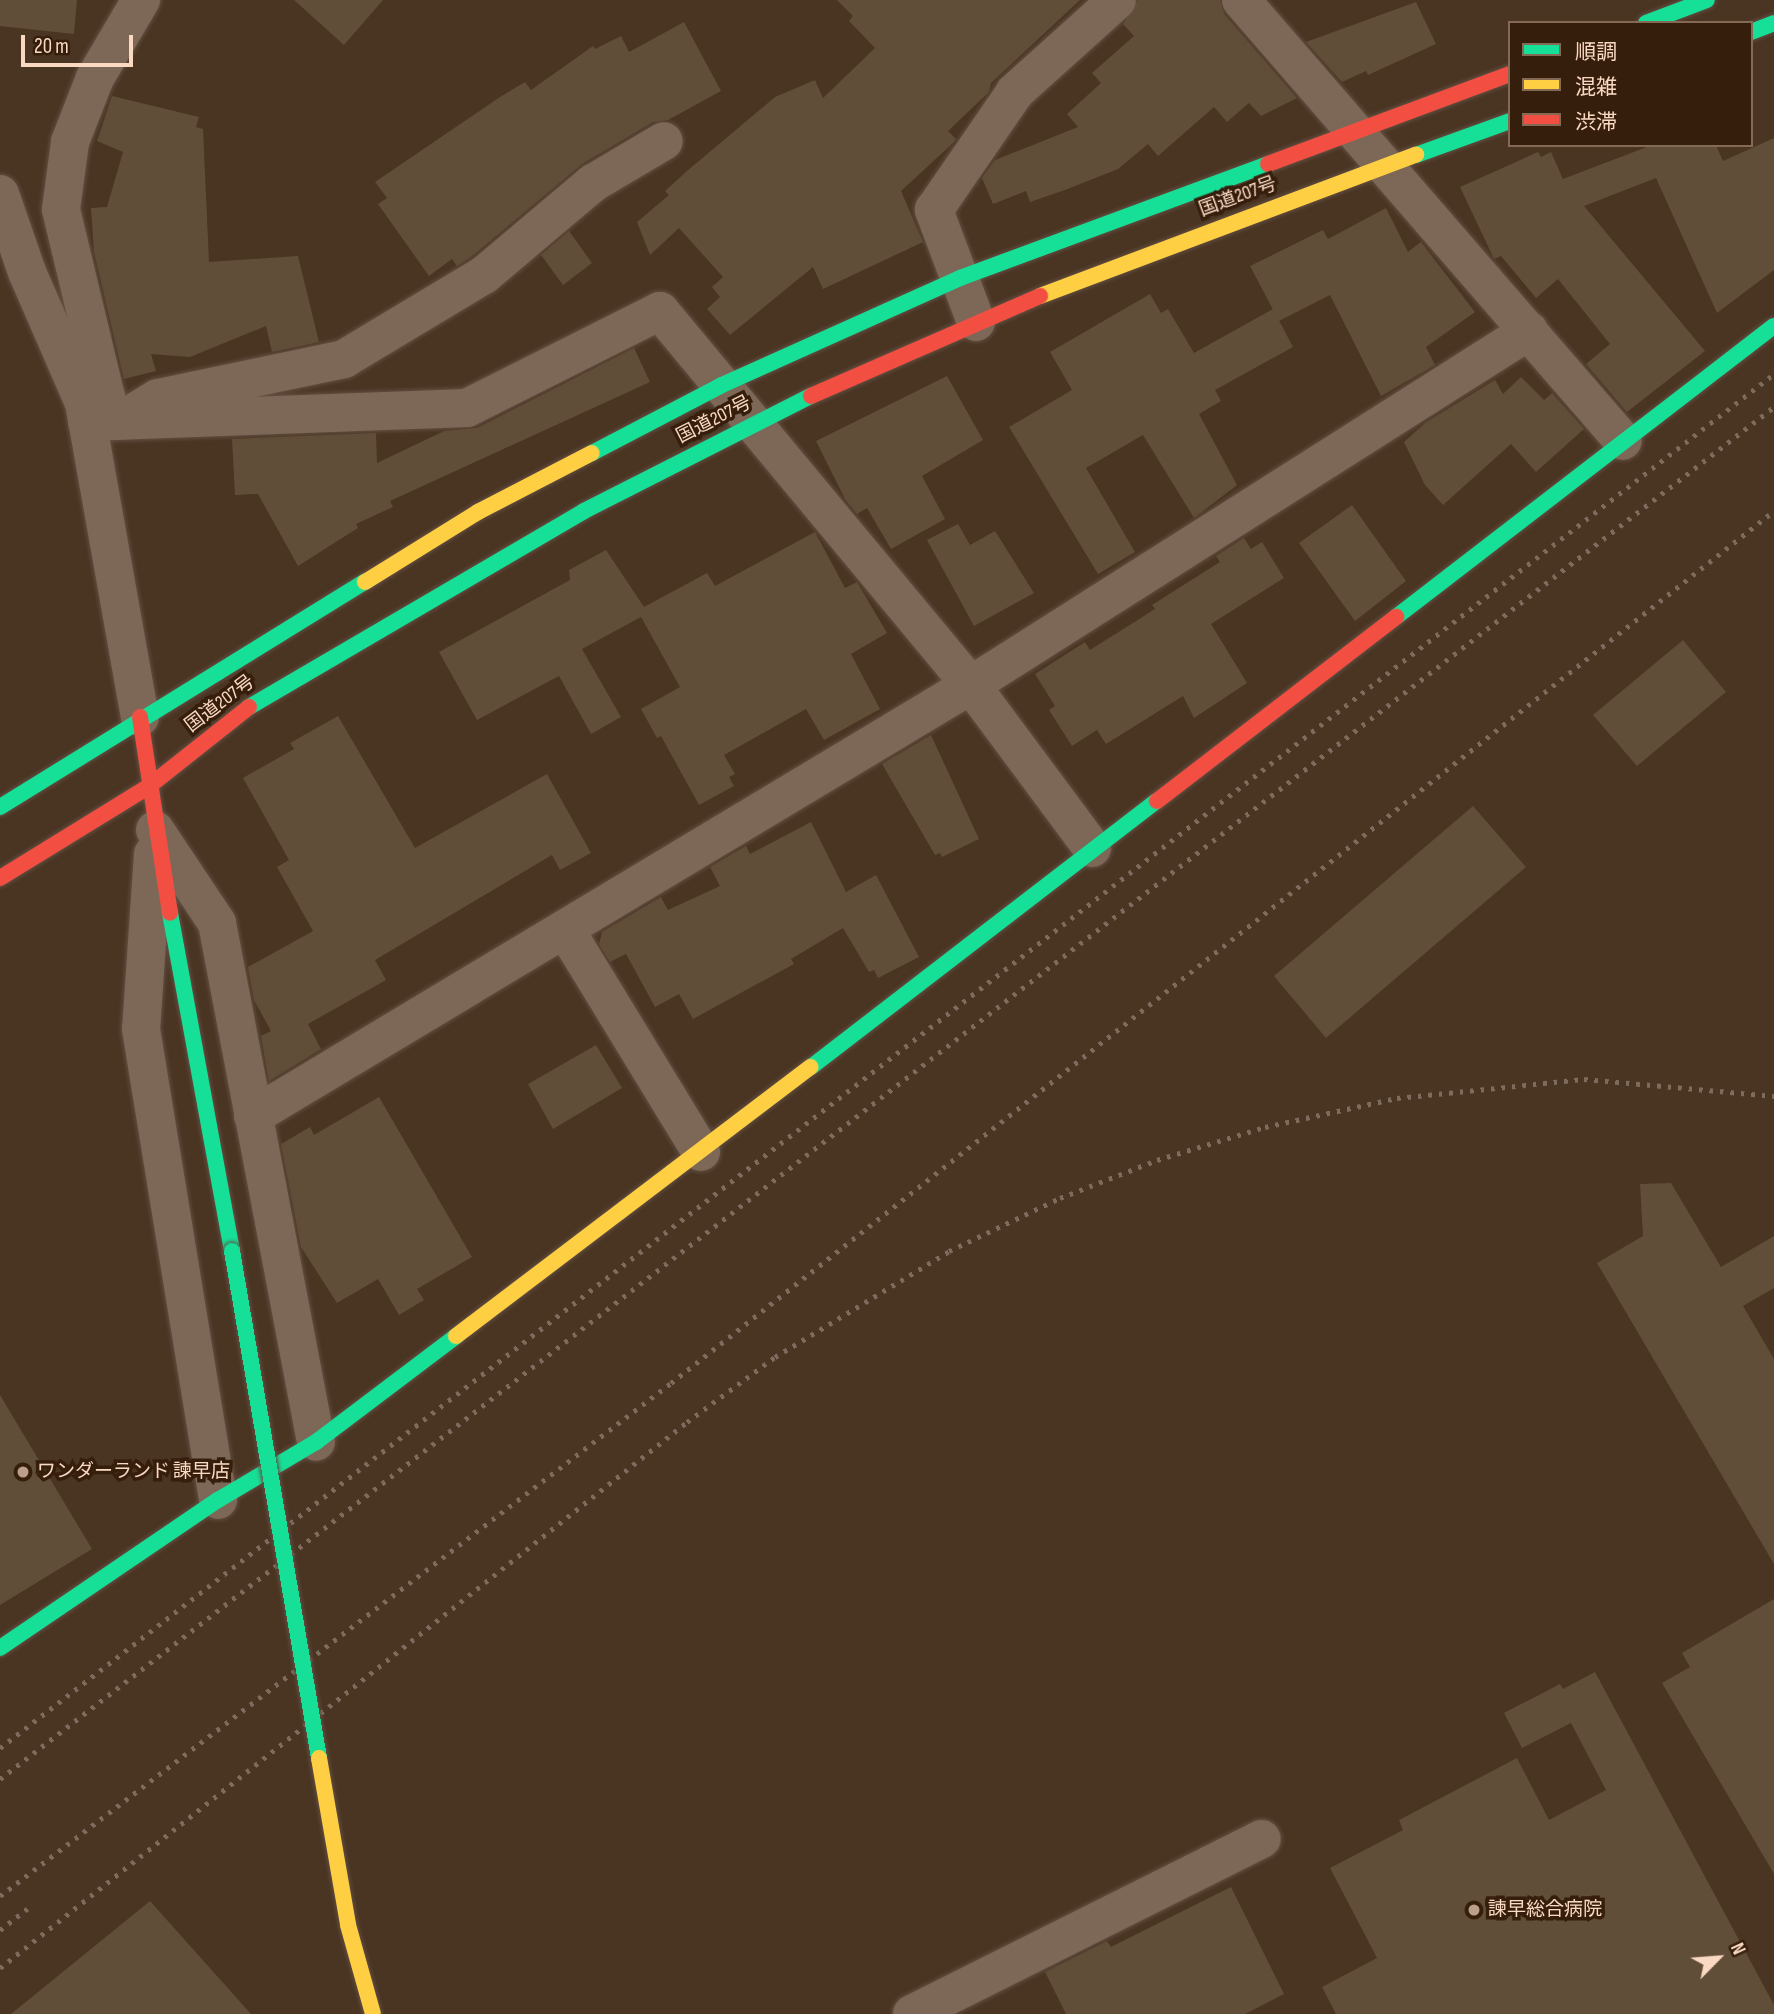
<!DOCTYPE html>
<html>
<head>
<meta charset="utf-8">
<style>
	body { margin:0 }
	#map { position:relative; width:1774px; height:2014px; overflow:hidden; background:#4a3422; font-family:"Sofia Sans Condensed","Noto Sans JP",sans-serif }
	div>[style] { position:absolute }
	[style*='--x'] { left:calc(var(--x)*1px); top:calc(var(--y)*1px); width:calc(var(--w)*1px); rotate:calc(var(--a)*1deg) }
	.building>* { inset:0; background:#614e38 }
	.roads { filter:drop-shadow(0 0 2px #624f41) drop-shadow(0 0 2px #624f41) }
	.street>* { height:38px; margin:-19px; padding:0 19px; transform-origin:19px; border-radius:19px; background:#7d6858 }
	.fast>* { height:16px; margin:-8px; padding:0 8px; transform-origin:8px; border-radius:8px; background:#16e098 }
	.slow>* { height:16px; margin:-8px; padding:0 8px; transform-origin:8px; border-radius:8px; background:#ffcf43 }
	.jam>* { height:16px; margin:-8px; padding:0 8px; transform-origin:8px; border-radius:8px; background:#f24e42 }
	.rail>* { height:5px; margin-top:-2.5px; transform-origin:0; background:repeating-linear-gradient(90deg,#7d6b5e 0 3.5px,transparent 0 10.5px) }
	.bridges { filter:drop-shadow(0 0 2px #624f41) drop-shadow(0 0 2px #624f41) }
	.fast-bridge>* { height:16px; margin:-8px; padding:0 8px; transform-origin:8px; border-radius:8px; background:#16e098 }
	.slow-bridge>* { height:16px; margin:-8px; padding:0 8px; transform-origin:8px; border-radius:8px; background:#ffcf43 }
	.dots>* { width:19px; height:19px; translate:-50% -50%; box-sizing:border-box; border:4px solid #361e0c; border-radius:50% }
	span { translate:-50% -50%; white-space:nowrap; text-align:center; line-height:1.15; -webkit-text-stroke:7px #361e0c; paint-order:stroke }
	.street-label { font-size:19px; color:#fad9c3 }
	.poi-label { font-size:19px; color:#fad9c3 }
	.left { translate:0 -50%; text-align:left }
	.legend { position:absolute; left:1508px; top:21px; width:245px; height:126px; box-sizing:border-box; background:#361e0c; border:2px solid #846955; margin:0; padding:9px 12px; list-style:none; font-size:21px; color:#fad9c3 }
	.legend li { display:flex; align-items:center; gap:14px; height:35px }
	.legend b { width:35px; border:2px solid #846955 }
	.north { position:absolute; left:1683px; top:1923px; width:70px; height:70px; -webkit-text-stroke:5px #361e0c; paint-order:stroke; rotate:65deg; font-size:19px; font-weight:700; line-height:28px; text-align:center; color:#fad9c3 }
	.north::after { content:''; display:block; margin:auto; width:24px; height:32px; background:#fad9c3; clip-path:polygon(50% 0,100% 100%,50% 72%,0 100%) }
	.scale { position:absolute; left:21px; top:35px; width:112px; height:32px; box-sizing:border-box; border:4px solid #fad9c3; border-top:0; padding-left:9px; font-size:21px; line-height:24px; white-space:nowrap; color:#fad9c3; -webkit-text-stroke:5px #361e0c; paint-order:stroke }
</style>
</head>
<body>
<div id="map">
	<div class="building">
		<div style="clip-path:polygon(0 0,77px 0,74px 34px,0 26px)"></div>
		<div style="clip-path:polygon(294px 0,383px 0,344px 45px)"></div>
		<div style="clip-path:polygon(837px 0,1080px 0,991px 83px,989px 92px,948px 131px,956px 139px,953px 143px,901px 191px,923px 242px,823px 289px,813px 267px,730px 335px,707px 309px,720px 297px,712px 287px,723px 277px,679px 228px,650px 255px,637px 222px,669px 195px,665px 191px,687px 171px,775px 97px,815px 80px,823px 98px,875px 48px,849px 21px,853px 16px)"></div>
		<div style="clip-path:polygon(1138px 0,1220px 0,1224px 14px,1297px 98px,1261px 116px,1249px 103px,1227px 122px,1214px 107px,1158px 156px,1148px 144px,1118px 169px,1065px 190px,1030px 202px,1026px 191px,993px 204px,982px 178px,995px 160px,1078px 127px,1067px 114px,1101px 83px,1092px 73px,1134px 36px,1123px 24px)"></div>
		<div style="clip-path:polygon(1416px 2px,1436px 44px,1368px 75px,1366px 71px,1342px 82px,1306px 42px)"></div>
		<div style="clip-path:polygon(684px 22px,721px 91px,668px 120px,653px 122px,582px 164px,471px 257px,457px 266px,452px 259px,429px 276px,378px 204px,387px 198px,375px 182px,500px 97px,525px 82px,531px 90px,593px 46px,595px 49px,621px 36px,629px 52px)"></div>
		<div style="clip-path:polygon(112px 96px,199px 117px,196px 127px,203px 129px,209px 262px,298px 256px,319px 342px,272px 352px,266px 326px,190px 357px,151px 354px,156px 371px,124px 379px,94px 252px,91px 208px,107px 207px,123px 152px,97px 141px)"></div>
		<div style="clip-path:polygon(1774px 138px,1774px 270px,1717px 313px,1656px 178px,1584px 206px,1705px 351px,1627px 412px,1586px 364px,1610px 344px,1558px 279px,1536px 298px,1501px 256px,1494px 259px,1460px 187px,1538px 152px,1541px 157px,1551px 152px,1563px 179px,1652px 145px,1716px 145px,1723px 161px)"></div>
		<div style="clip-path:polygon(1386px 208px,1408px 252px,1421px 242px,1475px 312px,1426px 347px,1435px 365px,1381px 396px,1330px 295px,1279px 321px,1250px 266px,1323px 230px,1328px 239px)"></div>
		<div style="clip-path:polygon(569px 231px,592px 263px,563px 285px,541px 255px)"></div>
		<div style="clip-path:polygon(1150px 294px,1161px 313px,1168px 309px,1194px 353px,1273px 309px,1293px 347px,1215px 390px,1221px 401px,1199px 414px,1237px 485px,1194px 518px,1143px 435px,1086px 468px,1135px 552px,1098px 574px,1009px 427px,1072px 390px,1050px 352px)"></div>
		<div style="clip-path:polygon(634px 348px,650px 382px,390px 501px,393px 507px,356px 524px,358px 528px,298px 566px,258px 494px,235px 495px,232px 439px,376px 433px,377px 463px,444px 431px,477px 428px)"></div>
		<div style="clip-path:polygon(947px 376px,983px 440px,922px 476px,945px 519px,891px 549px,867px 508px,857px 514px,845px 499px,816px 441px)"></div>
		<div style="clip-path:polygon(1521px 377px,1544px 400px,1552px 393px,1584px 429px,1536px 472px,1511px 444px,1443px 505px,1425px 485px,1404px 442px,1425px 423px,1495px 380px,1503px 394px)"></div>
		<div style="clip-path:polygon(1352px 505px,1406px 581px,1355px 621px,1299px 543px)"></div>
		<div style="clip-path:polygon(958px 524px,970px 545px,995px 531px,1034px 593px,974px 626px,927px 540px)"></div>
		<div style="clip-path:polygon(815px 532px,845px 588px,857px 582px,887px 633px,851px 654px,880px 709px,824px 740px,806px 709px,724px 755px,735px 774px,729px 777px,734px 786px,699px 805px,661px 736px,657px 738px,641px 709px,680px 687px,641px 617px,582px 649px,621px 717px,591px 734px,559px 676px,477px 720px,439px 652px,570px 580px,569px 570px,606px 550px,644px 607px,707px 573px,715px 586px)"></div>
		<div style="clip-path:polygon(1244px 538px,1251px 549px,1262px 542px,1284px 578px,1211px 624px,1247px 683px,1194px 718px,1183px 696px,1106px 744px,1097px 730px,1072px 746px,1049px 710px,1055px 706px,1035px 674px,1085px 642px,1090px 650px,1155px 609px,1152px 605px,1220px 562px,1216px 556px)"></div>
		<div style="clip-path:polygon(1683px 640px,1726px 692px,1637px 766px,1593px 715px)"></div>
		<div style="clip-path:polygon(338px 716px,415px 848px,547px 774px,591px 853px,560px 870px,552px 855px,375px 960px,386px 980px,308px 1024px,321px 1049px,269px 1081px,261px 1036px,271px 1031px,254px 1000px,248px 967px,313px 931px,277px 867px,289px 860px,243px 778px,294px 749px,290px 743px)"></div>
		<div style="clip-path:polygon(931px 735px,979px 839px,942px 857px,940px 853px,935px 855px,882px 764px)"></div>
		<div style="clip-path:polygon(1473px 806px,1526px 867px,1326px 1038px,1274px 976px)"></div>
		<div style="clip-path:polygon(811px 822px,846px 892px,876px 875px,919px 957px,878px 978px,874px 970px,869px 972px,843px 928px,791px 959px,794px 964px,693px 1019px,679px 994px,655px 1007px,626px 954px,610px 962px,599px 944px,602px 932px,661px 897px,668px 910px,720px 886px,710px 867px,746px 846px,750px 854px)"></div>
		<div style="clip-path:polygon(596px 1045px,622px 1088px,553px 1129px,528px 1084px)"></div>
		<div style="clip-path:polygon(379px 1097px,472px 1257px,417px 1289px,424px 1300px,399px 1315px,378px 1279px,337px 1303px,301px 1247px,281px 1144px,310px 1127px,314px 1135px)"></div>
		<div style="clip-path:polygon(1671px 1183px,1721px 1267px,1774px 1236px,1774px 1288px,1743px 1306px,1774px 1359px,1774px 1564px,1597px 1263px,1643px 1236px,1640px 1184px)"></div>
		<div style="clip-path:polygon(0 1395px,92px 1549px,0 1605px)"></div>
		<div style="clip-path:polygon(1774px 1599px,1774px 1874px,1662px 1683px,1690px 1667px,1682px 1653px)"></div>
		<div style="clip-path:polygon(1595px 1672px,1774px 2005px,1774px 2014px,1336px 2014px,1322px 1987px,1377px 1958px,1330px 1868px,1403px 1830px,1399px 1820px,1517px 1758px,1549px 1820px,1606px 1790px,1571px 1723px,1522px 1748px,1504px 1713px,1560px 1684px,1563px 1689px)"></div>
		<div style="clip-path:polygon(1231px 1887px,1284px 1994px,1245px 2014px,1066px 2014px,1045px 1972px,1107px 1941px,1111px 1947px)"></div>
		<div style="clip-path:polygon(150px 1901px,251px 2014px,11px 2014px)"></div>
	</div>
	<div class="roads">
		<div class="street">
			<div style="--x:1241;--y:0;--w:583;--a:49.1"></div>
			<div style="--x:0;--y:194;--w:83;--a:70.9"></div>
			<div style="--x:27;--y:272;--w:143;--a:66.5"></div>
			<div style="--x:84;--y:403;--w:319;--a:79.9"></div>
			<div style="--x:976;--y:322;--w:120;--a:-110.6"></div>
			<div style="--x:934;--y:210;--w:143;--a:-55.5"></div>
			<div style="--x:1015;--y:92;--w:137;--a:-42"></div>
			<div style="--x:84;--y:403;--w:23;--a:-15"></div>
			<div style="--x:106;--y:397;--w:193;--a:-103.5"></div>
			<div style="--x:61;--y:209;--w:68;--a:-82.3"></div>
			<div style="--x:70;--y:142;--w:69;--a:-68.7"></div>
			<div style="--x:95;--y:78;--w:91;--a:-59.5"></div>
			<div style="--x:138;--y:410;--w:23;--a:-31"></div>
			<div style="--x:158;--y:398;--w:190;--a:-11.8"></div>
			<div style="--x:344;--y:359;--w:163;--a:-31"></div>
			<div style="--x:484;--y:275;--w:143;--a:-40.2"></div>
			<div style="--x:593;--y:183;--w:82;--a:-30.6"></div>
			<div style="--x:87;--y:422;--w:380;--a:-2.1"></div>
			<div style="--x:467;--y:408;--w:216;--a:-26.7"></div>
			<div style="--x:660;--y:311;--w:486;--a:50.3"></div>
			<div style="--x:971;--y:685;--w:203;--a:53.4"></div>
			<div style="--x:155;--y:830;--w:112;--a:56.3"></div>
			<div style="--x:217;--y:923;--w:528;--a:79.2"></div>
			<div style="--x:153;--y:854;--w:175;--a:93.9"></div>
			<div style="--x:141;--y:1029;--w:477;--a:80.7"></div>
			<div style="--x:565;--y:929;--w:261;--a:58.6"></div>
			<div style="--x:253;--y:1116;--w:837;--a:-30.98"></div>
			<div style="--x:971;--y:685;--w:661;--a:-32.39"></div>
			<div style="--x:912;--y:2014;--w:391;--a:-26.6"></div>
		</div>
		<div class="fast">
			<div style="--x:1646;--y:23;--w:65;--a:-20.7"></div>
			<div style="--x:1751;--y:32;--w:25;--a:-21"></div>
			<div style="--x:1416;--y:155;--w:100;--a:-19.9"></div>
			<div style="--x:592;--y:453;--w:147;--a:-27.6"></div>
			<div style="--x:722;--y:385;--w:261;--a:-24.2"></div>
			<div style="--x:960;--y:278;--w:328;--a:-20.3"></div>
			<div style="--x:1396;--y:617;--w:477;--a:-37.6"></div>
			<div style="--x:249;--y:707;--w:388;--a:-30.3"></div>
			<div style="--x:584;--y:511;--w:254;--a:-26.9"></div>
			<div style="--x:0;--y:807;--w:429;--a:-31.7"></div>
			<div style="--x:170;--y:913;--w:344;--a:79.6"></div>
			<div style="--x:811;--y:1067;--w:436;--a:-37.6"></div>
			<div style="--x:0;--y:1648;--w:263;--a:-34.2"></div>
			<div style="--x:218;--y:1500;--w:114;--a:-30.6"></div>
			<div style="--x:316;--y:1442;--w:176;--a:-37.1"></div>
		</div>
		<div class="slow">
			<div style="--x:1040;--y:296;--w:402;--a:-20.6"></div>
			<div style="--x:365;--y:582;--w:133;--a:-31.8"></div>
			<div style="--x:478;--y:512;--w:128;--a:-27.4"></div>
			<div style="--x:456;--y:1336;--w:445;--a:-37.2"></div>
		</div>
		<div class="jam">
			<div style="--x:1268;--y:164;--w:258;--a:-20.4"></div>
			<div style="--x:811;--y:396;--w:250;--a:-23.6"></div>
			<div style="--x:140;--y:717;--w:198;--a:81.3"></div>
			<div style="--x:1157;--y:801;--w:302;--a:-37.6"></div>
			<div style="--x:0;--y:878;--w:174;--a:-31.6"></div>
			<div style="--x:148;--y:787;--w:129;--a:-38.4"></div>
		</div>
	</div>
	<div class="rail">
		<div style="--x:0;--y:1748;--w:2244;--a:-37.76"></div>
		<div style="--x:0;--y:1779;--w:2243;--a:-37.72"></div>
		<div style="--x:0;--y:1896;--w:845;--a:-37.4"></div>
		<div style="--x:671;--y:1383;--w:1406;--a:-38.33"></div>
		<div style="--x:0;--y:1930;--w:37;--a:-38"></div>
		<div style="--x:0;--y:1968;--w:878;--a:-38.48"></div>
		<div style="--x:687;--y:1422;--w:109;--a:-36.5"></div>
		<div style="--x:775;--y:1357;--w:204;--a:-31.3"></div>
		<div style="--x:949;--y:1251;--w:123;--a:-25.5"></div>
		<div style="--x:1060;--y:1198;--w:104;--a:-21.4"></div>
		<div style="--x:1157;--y:1160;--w:113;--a:-17"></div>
		<div style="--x:1265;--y:1127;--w:135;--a:-12.4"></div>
		<div style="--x:1397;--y:1098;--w:188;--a:-5.8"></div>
		<div style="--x:1584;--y:1079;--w:191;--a:5.1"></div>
	</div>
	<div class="bridges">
		<div class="fast-bridge">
			<div style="--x:232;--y:1251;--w:514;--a:80.26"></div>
		</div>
		<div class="slow-bridge">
			<div style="--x:319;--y:1758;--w:169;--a:80.1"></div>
			<div style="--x:348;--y:1925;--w:92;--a:74.3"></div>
		</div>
	</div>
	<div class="dots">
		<div style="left:23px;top:1472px;background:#bc9f8b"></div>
		<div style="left:1474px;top:1910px;background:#bc9f8b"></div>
	</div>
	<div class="street-label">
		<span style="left:1238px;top:197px;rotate:-20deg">国道207号</span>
		<span style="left:714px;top:420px;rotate:-27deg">国道207号</span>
		<span style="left:220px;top:704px;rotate:-37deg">国道207号</span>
	</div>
	<div class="poi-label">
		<span class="left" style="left:37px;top:1472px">ワンダーランド 諫早店</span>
		<span class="left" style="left:1488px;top:1910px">諫早総合病院</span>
	</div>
	<ul class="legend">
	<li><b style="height:9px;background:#16e098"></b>順調</li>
	<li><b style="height:9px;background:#ffcf43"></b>混雑</li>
	<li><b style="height:9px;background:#f24e42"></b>渋滞</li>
	</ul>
	<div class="north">N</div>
	<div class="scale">20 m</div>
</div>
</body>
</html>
